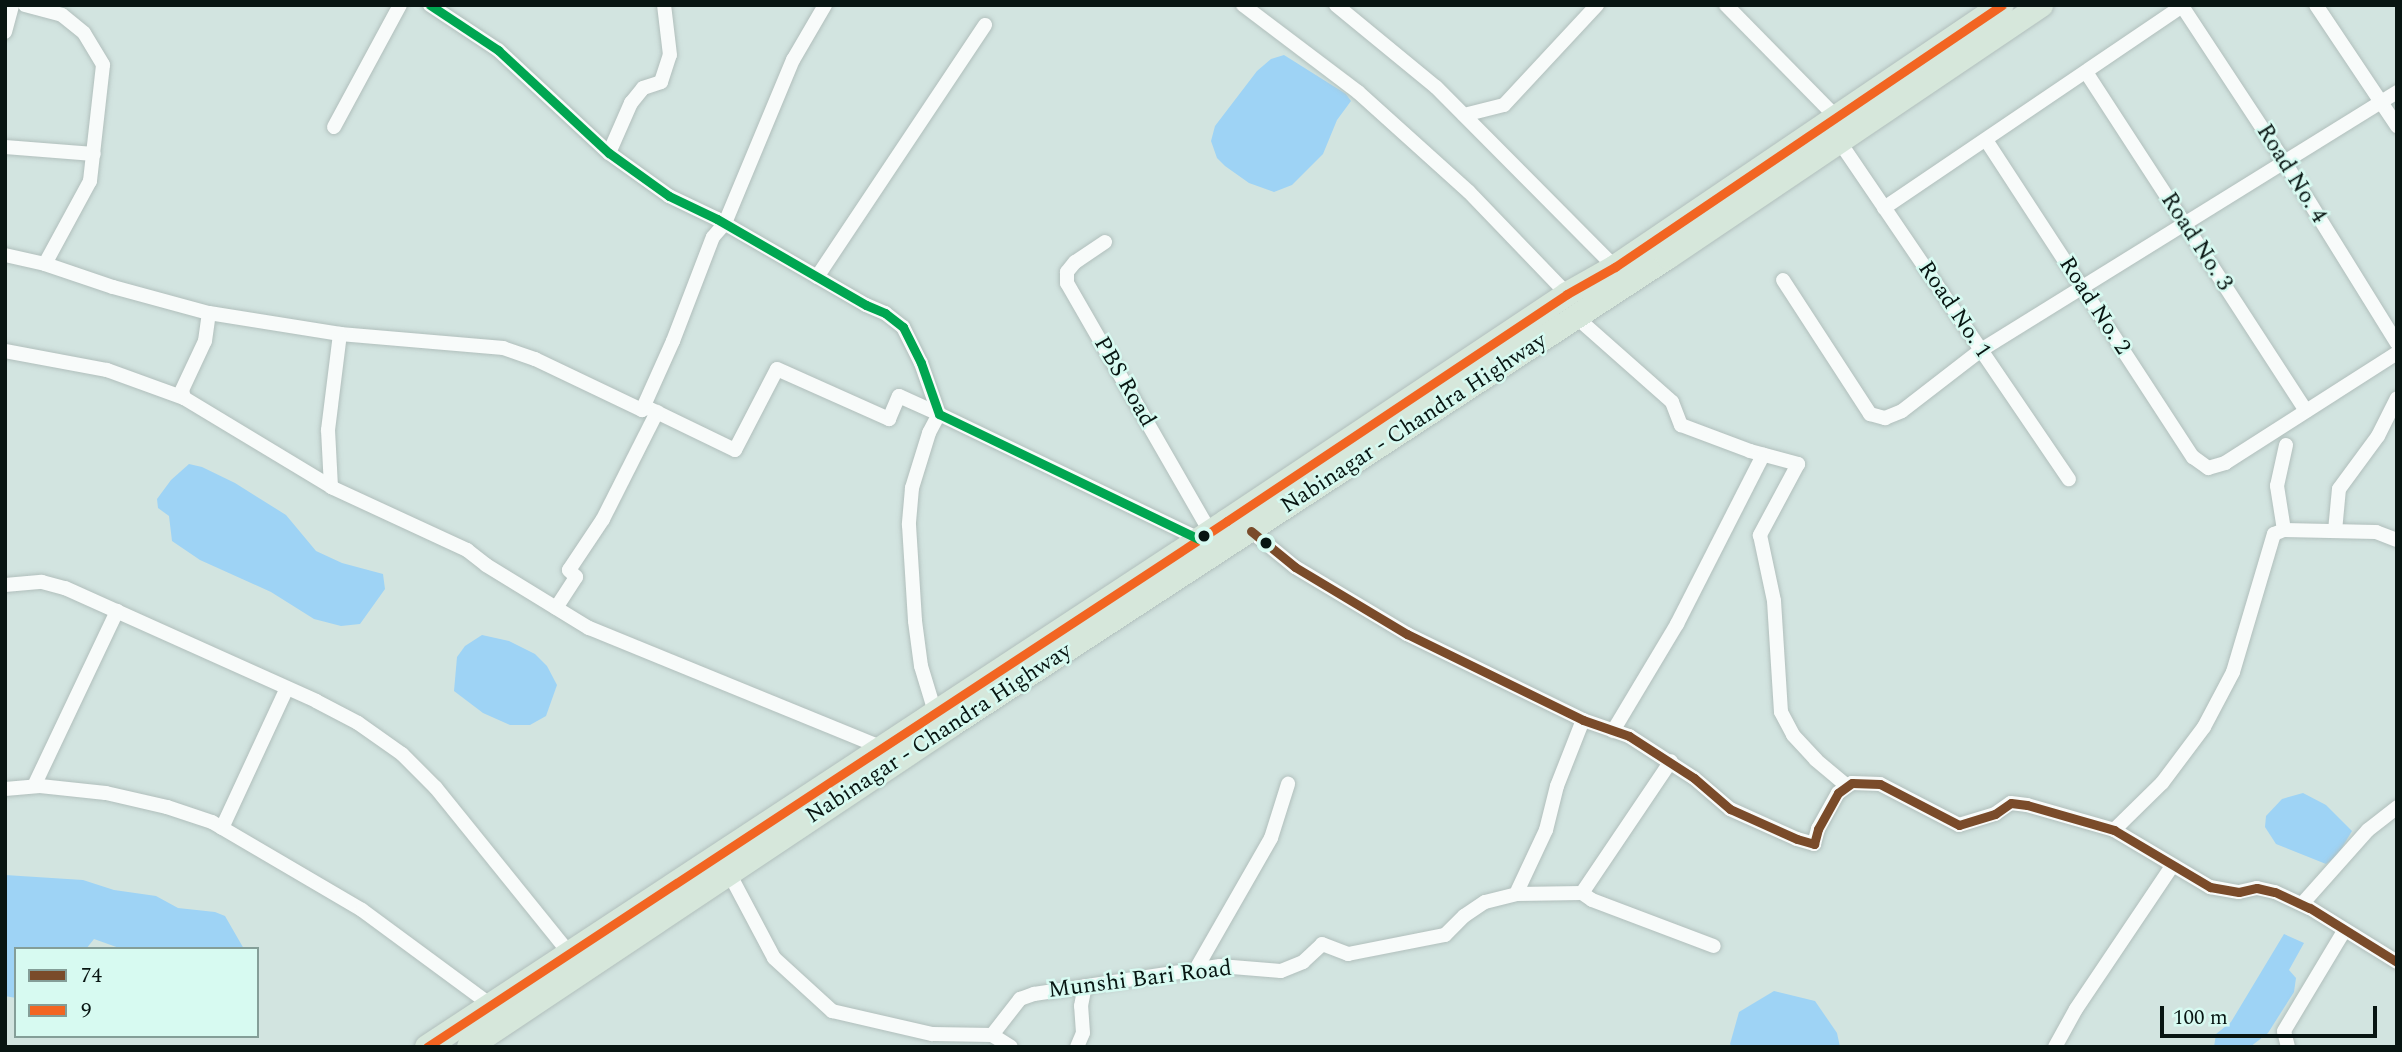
<!DOCTYPE html>
<html>
<head>
<meta charset="utf-8">
<style>
	body { margin:0 }
	#map { position:relative; width:2402px; height:1052px; overflow:hidden; background:#d2e4e0; font-family:Spectral,serif }
	div>[style] { position:absolute }
	[style*='--x'] { left:calc(var(--x)*1px); top:calc(var(--y)*1px); width:calc(var(--w)*1px); rotate:calc(var(--a)*1deg) }
	.water>* { inset:0; background:#9ed3f5 }
	.roads { filter:drop-shadow(0 0 2px #b1bfbc) drop-shadow(0 0 2px #b1bfbc) }
	.street>* { height:14px; margin:-7px; padding:0 7px; transform-origin:7px; border-radius:7px; background:#f8fbfa }
	.highway>* { height:24px; margin:-12px; padding:0 12px; transform-origin:12px; border-radius:12px; background:#d6e7db }
	.bus-1>* { height:9px; margin:-4.5px; padding:0 4.5px; transform-origin:4.5px; border-radius:4.5px; background:#7a4b2a }
	.bus-2>* { height:9px; margin:-4.5px; padding:0 4.5px; transform-origin:4.5px; border-radius:4.5px; background:#f26522 }
	.bus-3>* { height:9px; margin:-4.5px; padding:0 4.5px; transform-origin:4.5px; border-radius:4.5px; background:#00a651 }
	.dots>* { width:19px; height:19px; translate:-50% -50%; box-sizing:border-box; border:4px solid #d7faf1; border-radius:50% }
	span { translate:-50% -50%; white-space:nowrap; text-align:center; line-height:1.15; -webkit-text-stroke:5px #d7faf1; paint-order:stroke }
	.street-label { font-size:23px; color:#081512 }
	.frame { position:absolute; inset:0; border:7px solid #081512; pointer-events:none }
	.legend { position:absolute; left:14px; top:947px; width:245px; height:91px; box-sizing:border-box; background:#d7faf1; border:2px solid #849e98; margin:0; padding:9px 12px; list-style:none; font-size:21px; color:#081512 }
	.legend li { display:flex; align-items:center; gap:14px; height:35px }
	.legend b { width:35px; border:2px solid #849e98 }
	.scale { position:absolute; left:2160px; top:1006px; width:217px; height:32px; box-sizing:border-box; border:4px solid #081512; border-top:0; padding-left:9px; font-size:21px; line-height:24px; white-space:nowrap; color:#081512; -webkit-text-stroke:5px #d7faf1; paint-order:stroke }
</style>
</head>
<body>
<div id="map">
	<div class="water">
		<div style="clip-path:polygon(1284px 55px,1346px 94px,1351px 101px,1337px 120px,1323px 154px,1292px 185px,1274px 192px,1249px 183px,1225px 166px,1217px 158px,1211px 141px,1215px 126px,1257px 71px,1271px 59px)"></div>
		<div style="clip-path:polygon(189px 464px,202px 467px,235px 483px,286px 515px,316px 551px,342px 563px,383px 574px,385px 589px,360px 624px,341px 626px,314px 619px,271px 592px,200px 560px,172px 541px,169px 516px,158px 508px,157px 499px,171px 480px)"></div>
		<div style="clip-path:polygon(482px 635px,509px 641px,535px 654px,547px 666px,557px 685px,546px 716px,530px 725px,510px 725px,483px 713px,454px 691px,457px 657px,465px 646px)"></div>
		<div style="clip-path:polygon(2303px 793px,2326px 805px,2352px 831px,2337px 856px,2326px 864px,2276px 844px,2265px 827px,2266px 816px,2282px 799px)"></div>
		<div style="clip-path:polygon(5px 875px,83px 880px,114px 890px,156px 896px,178px 908px,215px 912px,225px 916px,244px 949px,122px 949px,94px 939px,86px 949px,16px 949px,16px 998px,5px 996px)"></div>
		<div style="clip-path:polygon(2284px 934px,2304px 943px,2289px 970px,2296px 978px,2294px 992px,2268px 1033px,2250px 1047px,2214px 1047px,2216px 1034px,2231px 1022px)"></div>
		<div style="clip-path:polygon(1774px 991px,1815px 1001px,1837px 1033px,1840px 1047px,1732px 1047px,1730px 1044px,1739px 1012px)"></div>
	</div>
	<div class="roads">
		<div class="street">
			<div style="--x:25;--y:5;--w:38;--a:15"></div>
			<div style="--x:62;--y:15;--w:28;--a:39"></div>
			<div style="--x:84;--y:33;--w:37;--a:59"></div>
			<div style="--x:103;--y:65;--w:117;--a:96.4"></div>
			<div style="--x:90;--y:181;--w:94;--a:118.5"></div>
			<div style="--x:430;--y:5;--w:82;--a:33.5"></div>
			<div style="--x:498;--y:50;--w:151;--a:42.9"></div>
			<div style="--x:609;--y:153;--w:74;--a:35.6"></div>
			<div style="--x:669;--y:196;--w:53;--a:25.6"></div>
			<div style="--x:717;--y:219;--w:172;--a:30"></div>
			<div style="--x:866;--y:305;--w:21;--a:23"></div>
			<div style="--x:885;--y:313;--w:23;--a:38"></div>
			<div style="--x:903;--y:327;--w:40;--a:63.4"></div>
			<div style="--x:921;--y:363;--w:54;--a:70.6"></div>
			<div style="--x:939;--y:414;--w:288;--a:25.7"></div>
			<div style="--x:1243;--y:5;--w:144;--a:37.1"></div>
			<div style="--x:1358;--y:92;--w:149;--a:42"></div>
			<div style="--x:1469;--y:192;--w:141;--a:46.1"></div>
			<div style="--x:1336;--y:5;--w:129;--a:39.4"></div>
			<div style="--x:1436;--y:87;--w:254;--a:45.2"></div>
			<div style="--x:1726;--y:5;--w:157;--a:45.5"></div>
			<div style="--x:2316;--y:5;--w:146;--a:56.2"></div>
			<div style="--x:2182;--y:6;--w:186;--a:56.7"></div>
			<div style="--x:2284;--y:161;--w:214;--a:58.2"></div>
			<div style="--x:5;--y:32;--w:28;--a:-75"></div>
			<div style="--x:2086;--y:72;--w:404;--a:57"></div>
			<div style="--x:1464;--y:115;--w:41;--a:-14"></div>
			<div style="--x:1504;--y:105;--w:137;--a:-47.1"></div>
			<div style="--x:334;--y:127;--w:139;--a:-61.6"></div>
			<div style="--x:1986;--y:140;--w:379;--a:56.9"></div>
			<div style="--x:2193;--y:457;--w:19;--a:36"></div>
			<div style="--x:2208;--y:468;--w:18;--a:-16"></div>
			<div style="--x:2225;--y:463;--w:204;--a:-32.6"></div>
			<div style="--x:1839;--y:141;--w:409;--a:55.8"></div>
			<div style="--x:5;--y:147;--w:89;--a:4.5"></div>
			<div style="--x:609;--y:153;--w:55;--a:-66.3"></div>
			<div style="--x:631;--y:103;--w:19;--a:-51"></div>
			<div style="--x:643;--y:88;--w:19;--a:-18"></div>
			<div style="--x:661;--y:82;--w:28;--a:-72"></div>
			<div style="--x:670;--y:55;--w:50;--a:-96.8"></div>
			<div style="--x:1884;--y:208;--w:362;--a:-34.1"></div>
			<div style="--x:1105;--y:242;--w:36;--a:146"></div>
			<div style="--x:1075;--y:262;--w:13;--a:129"></div>
			<div style="--x:1067;--y:272;--w:11;--a:90"></div>
			<div style="--x:1067;--y:283;--w:287;--a:60.1"></div>
			<div style="--x:5;--y:255;--w:41;--a:12.7"></div>
			<div style="--x:45;--y:264;--w:72;--a:18.7"></div>
			<div style="--x:113;--y:287;--w:99;--a:15.2"></div>
			<div style="--x:209;--y:313;--w:133;--a:9.1"></div>
			<div style="--x:340;--y:334;--w:164;--a:4.9"></div>
			<div style="--x:503;--y:348;--w:34;--a:19"></div>
			<div style="--x:535;--y:359;--w:119;--a:25.5"></div>
			<div style="--x:642;--y:410;--w:76;--a:-65.8"></div>
			<div style="--x:673;--y:341;--w:111;--a:-69"></div>
			<div style="--x:713;--y:237;--w:18;--a:-49"></div>
			<div style="--x:725;--y:223;--w:177;--a:-67.4"></div>
			<div style="--x:793;--y:60;--w:64;--a:-59.8"></div>
			<div style="--x:817;--y:277;--w:303;--a:-56.3"></div>
			<div style="--x:1783;--y:280;--w:160;--a:57"></div>
			<div style="--x:1870;--y:414;--w:16;--a:15"></div>
			<div style="--x:1885;--y:418;--w:18;--a:-22"></div>
			<div style="--x:1902;--y:411;--w:100;--a:-37.7"></div>
			<div style="--x:1981;--y:350;--w:490;--a:-31.8"></div>
			<div style="--x:1576;--y:317;--w:128;--a:41.5"></div>
			<div style="--x:1672;--y:402;--w:25;--a:69"></div>
			<div style="--x:1681;--y:425;--w:74;--a:20.6"></div>
			<div style="--x:1750;--y:451;--w:50;--a:15.2"></div>
			<div style="--x:1798;--y:464;--w:81;--a:118.2"></div>
			<div style="--x:1760;--y:535;--w:67;--a:78"></div>
			<div style="--x:1774;--y:601;--w:111;--a:86.4"></div>
			<div style="--x:1781;--y:712;--w:26;--a:62"></div>
			<div style="--x:1793;--y:735;--w:34;--a:47"></div>
			<div style="--x:1816;--y:760;--w:40;--a:40"></div>
			<div style="--x:5;--y:351;--w:104;--a:10.6"></div>
			<div style="--x:107;--y:370;--w:82;--a:20"></div>
			<div style="--x:184;--y:398;--w:174;--a:31.1"></div>
			<div style="--x:333;--y:488;--w:148;--a:24.8"></div>
			<div style="--x:467;--y:550;--w:24;--a:38"></div>
			<div style="--x:486;--y:565;--w:121;--a:31.5"></div>
			<div style="--x:589;--y:628;--w:315;--a:22.2"></div>
			<div style="--x:184;--y:398;--w:8;--a:-104"></div>
			<div style="--x:182;--y:390;--w:54;--a:-64.9"></div>
			<div style="--x:205;--y:341;--w:28;--a:-82"></div>
			<div style="--x:644;--y:406;--w:101;--a:25.8"></div>
			<div style="--x:735;--y:450;--w:91;--a:-62.6"></div>
			<div style="--x:777;--y:369;--w:123;--a:24.1"></div>
			<div style="--x:889;--y:419;--w:25;--a:-67"></div>
			<div style="--x:899;--y:396;--w:44;--a:24.2"></div>
			<div style="--x:939;--y:414;--w:21;--a:118"></div>
			<div style="--x:929;--y:433;--w:58;--a:107.2"></div>
			<div style="--x:912;--y:488;--w:37;--a:95"></div>
			<div style="--x:909;--y:525;--w:96;--a:86.4"></div>
			<div style="--x:915;--y:621;--w:45;--a:82.4"></div>
			<div style="--x:921;--y:666;--w:48;--a:73.1"></div>
			<div style="--x:331;--y:487;--w:57;--a:-93"></div>
			<div style="--x:328;--y:430;--w:97;--a:-82.9"></div>
			<div style="--x:2284;--y:530;--w:45;--a:-99"></div>
			<div style="--x:2277;--y:486;--w:42;--a:-77.6"></div>
			<div style="--x:1251;--y:531;--w:57;--a:39.3"></div>
			<div style="--x:1295;--y:567;--w:131;--a:30.9"></div>
			<div style="--x:1407;--y:634;--w:196;--a:26"></div>
			<div style="--x:1583;--y:720;--w:49;--a:19.2"></div>
			<div style="--x:1629;--y:736;--w:77;--a:32.9"></div>
			<div style="--x:1694;--y:778;--w:48;--a:40.7"></div>
			<div style="--x:1730;--y:809;--w:73;--a:24.1"></div>
			<div style="--x:1797;--y:839;--w:18;--a:16"></div>
			<div style="--x:1814;--y:844;--w:16;--a:-75"></div>
			<div style="--x:1818;--y:829;--w:41;--a:-60.9"></div>
			<div style="--x:1838;--y:793;--w:17;--a:-36"></div>
			<div style="--x:1852;--y:783;--w:28;--a:2"></div>
			<div style="--x:1880;--y:784;--w:89;--a:27.4"></div>
			<div style="--x:1959;--y:825;--w:38;--a:-17"></div>
			<div style="--x:1995;--y:814;--w:19;--a:-35"></div>
			<div style="--x:2011;--y:803;--w:16;--a:7"></div>
			<div style="--x:2027;--y:805;--w:91;--a:16"></div>
			<div style="--x:2114;--y:830;--w:112;--a:30.7"></div>
			<div style="--x:2210;--y:887;--w:29;--a:10"></div>
			<div style="--x:2239;--y:892;--w:18;--a:-13"></div>
			<div style="--x:2257;--y:888;--w:18;--a:13"></div>
			<div style="--x:2275;--y:892;--w:38;--a:25"></div>
			<div style="--x:2310;--y:908;--w:102;--a:31.8"></div>
			<div style="--x:2335;--y:531;--w:42;--a:-84.6"></div>
			<div style="--x:2339;--y:489;--w:66;--a:-53.7"></div>
			<div style="--x:2378;--y:436;--w:42;--a:-63.4"></div>
			<div style="--x:5;--y:585;--w:37;--a:-5"></div>
			<div style="--x:42;--y:582;--w:24;--a:15"></div>
			<div style="--x:65;--y:588;--w:275;--a:24.2"></div>
			<div style="--x:316;--y:701;--w:47;--a:27.6"></div>
			<div style="--x:358;--y:723;--w:54;--a:35.2"></div>
			<div style="--x:402;--y:754;--w:48;--a:45"></div>
			<div style="--x:436;--y:788;--w:213;--a:51.1"></div>
			<div style="--x:556;--y:608;--w:37;--a:-57"></div>
			<div style="--x:576;--y:577;--w:10;--a:-135"></div>
			<div style="--x:569;--y:570;--w:61;--a:-56.3"></div>
			<div style="--x:603;--y:519;--w:120;--a:-63.2"></div>
			<div style="--x:1613;--y:731;--w:125;--a:-59.1"></div>
			<div style="--x:1677;--y:624;--w:190;--a:-63"></div>
			<div style="--x:34;--y:786;--w:194;--a:-64.6"></div>
			<div style="--x:5;--y:789;--w:35;--a:-5"></div>
			<div style="--x:40;--y:786;--w:66;--a:6.1"></div>
			<div style="--x:106;--y:793;--w:63;--a:12.9"></div>
			<div style="--x:167;--y:807;--w:47;--a:18.4"></div>
			<div style="--x:212;--y:822;--w:174;--a:30.4"></div>
			<div style="--x:362;--y:910;--w:160;--a:36.4"></div>
			<div style="--x:222;--y:828;--w:154;--a:-65.1"></div>
			<div style="--x:2114;--y:830;--w:67;--a:-44.4"></div>
			<div style="--x:2162;--y:783;--w:70;--a:-53.1"></div>
			<div style="--x:2204;--y:727;--w:62;--a:-62.2"></div>
			<div style="--x:2233;--y:672;--w:144;--a:-73.5"></div>
			<div style="--x:2274;--y:534;--w:11;--a:-22"></div>
			<div style="--x:2284;--y:530;--w:92;--a:1.2"></div>
			<div style="--x:2376;--y:532;--w:22;--a:21"></div>
			<div style="--x:729;--y:873;--w:96;--a:62.1"></div>
			<div style="--x:774;--y:958;--w:79;--a:42.4"></div>
			<div style="--x:832;--y:1011;--w:103;--a:13"></div>
			<div style="--x:932;--y:1034;--w:60;--a:1"></div>
			<div style="--x:992;--y:1035;--w:46;--a:-52.1"></div>
			<div style="--x:1020;--y:999;--w:15;--a:-20"></div>
			<div style="--x:1034;--y:994;--w:188;--a:-8.6"></div>
			<div style="--x:1220;--y:966;--w:61;--a:4.7"></div>
			<div style="--x:1281;--y:971;--w:24;--a:-22"></div>
			<div style="--x:1303;--y:962;--w:26;--a:-43"></div>
			<div style="--x:1322;--y:944;--w:28;--a:21"></div>
			<div style="--x:1348;--y:954;--w:99;--a:-11.1"></div>
			<div style="--x:1445;--y:935;--w:27;--a:-45"></div>
			<div style="--x:1464;--y:916;--w:25;--a:-34"></div>
			<div style="--x:1485;--y:902;--w:32;--a:-14"></div>
			<div style="--x:1516;--y:894;--w:71;--a:-64.9"></div>
			<div style="--x:1546;--y:830;--w:45;--a:-76"></div>
			<div style="--x:1557;--y:786;--w:71;--a:-68.5"></div>
			<div style="--x:1582;--y:893;--w:159;--a:-56"></div>
			<div style="--x:1516;--y:894;--w:66;--a:-0.9"></div>
			<div style="--x:1582;--y:893;--w:12;--a:35"></div>
			<div style="--x:1592;--y:900;--w:130;--a:20.7"></div>
			<div style="--x:2302;--y:904;--w:99;--a:-48.3"></div>
			<div style="--x:2368;--y:830;--w:37;--a:-38"></div>
			<div style="--x:1196;--y:969;--w:151;--a:-60.2"></div>
			<div style="--x:1271;--y:838;--w:57;--a:-72.5"></div>
			<div style="--x:992;--y:1035;--w:22;--a:32"></div>
			<div style="--x:1077;--y:1047;--w:15;--a:-67"></div>
			<div style="--x:1083;--y:1033;--w:27;--a:-94"></div>
			<div style="--x:1081;--y:1006;--w:20;--a:-79"></div>
			<div style="--x:2055;--y:1047;--w:43;--a:-61.1"></div>
			<div style="--x:2076;--y:1009;--w:172;--a:-56.1"></div>
			<div style="--x:2288;--y:1047;--w:16;--a:-104"></div>
			<div style="--x:2284;--y:1031;--w:117;--a:-59"></div>
		</div>
		<div class="highway">
			<div style="--x:427;--y:1047;--w:957;--a:-33.32"></div>
			<div style="--x:1227;--y:521;--w:409;--a:-33.7"></div>
			<div style="--x:1567;--y:294;--w:55;--a:-29.4"></div>
			<div style="--x:1615;--y:267;--w:467;--a:-34.1"></div>
			<div style="--x:469;--y:1047;--w:582;--a:-33.72"></div>
			<div style="--x:953;--y:724;--w:854;--a:-33.15"></div>
			<div style="--x:1668;--y:257;--w:450;--a:-34"></div>
		</div>
	</div>
	<div class="bus-1">
		<div style="--x:1251;--y:531;--w:57;--a:39.3"></div>
		<div style="--x:1295;--y:567;--w:131;--a:30.9"></div>
		<div style="--x:1407;--y:634;--w:196;--a:26"></div>
		<div style="--x:1583;--y:720;--w:49;--a:19.2"></div>
		<div style="--x:1629;--y:736;--w:77;--a:32.9"></div>
		<div style="--x:1694;--y:778;--w:48;--a:40.7"></div>
		<div style="--x:1730;--y:809;--w:73;--a:24.1"></div>
		<div style="--x:1797;--y:839;--w:18;--a:16"></div>
		<div style="--x:1814;--y:844;--w:16;--a:-75"></div>
		<div style="--x:1818;--y:829;--w:41;--a:-60.9"></div>
		<div style="--x:1838;--y:793;--w:17;--a:-36"></div>
		<div style="--x:1852;--y:783;--w:28;--a:2"></div>
		<div style="--x:1880;--y:784;--w:89;--a:27.4"></div>
		<div style="--x:1959;--y:825;--w:38;--a:-17"></div>
		<div style="--x:1995;--y:814;--w:19;--a:-35"></div>
		<div style="--x:2011;--y:803;--w:16;--a:7"></div>
		<div style="--x:2027;--y:805;--w:91;--a:16"></div>
		<div style="--x:2114;--y:830;--w:112;--a:30.7"></div>
		<div style="--x:2210;--y:887;--w:29;--a:10"></div>
		<div style="--x:2239;--y:892;--w:18;--a:-13"></div>
		<div style="--x:2257;--y:888;--w:18;--a:13"></div>
		<div style="--x:2275;--y:892;--w:38;--a:25"></div>
		<div style="--x:2310;--y:908;--w:102;--a:31.8"></div>
	</div>
	<div class="bus-2">
		<div style="--x:427;--y:1047;--w:957;--a:-33.32"></div>
		<div style="--x:1227;--y:521;--w:409;--a:-33.7"></div>
		<div style="--x:1567;--y:294;--w:55;--a:-29.4"></div>
		<div style="--x:1615;--y:267;--w:467;--a:-34.1"></div>
	</div>
	<div class="bus-3">
		<div style="--x:430;--y:5;--w:82;--a:33.5"></div>
		<div style="--x:498;--y:50;--w:151;--a:42.9"></div>
		<div style="--x:609;--y:153;--w:74;--a:35.6"></div>
		<div style="--x:669;--y:196;--w:53;--a:25.6"></div>
		<div style="--x:717;--y:219;--w:172;--a:30"></div>
		<div style="--x:866;--y:305;--w:21;--a:23"></div>
		<div style="--x:885;--y:313;--w:23;--a:38"></div>
		<div style="--x:903;--y:327;--w:40;--a:63.4"></div>
		<div style="--x:921;--y:363;--w:54;--a:70.6"></div>
		<div style="--x:939;--y:414;--w:288;--a:25.7"></div>
	</div>
	<div class="dots">
		<div style="left:1204px;top:536px;background:#081512"></div>
		<div style="left:1266px;top:543px;background:#081512"></div>
	</div>
	<div class="street-label">
		<span style="left:2291px;top:174px;rotate:58deg">Road No. 4</span>
		<span style="left:2196px;top:242px;rotate:57deg">Road No. 3</span>
		<span style="left:2094px;top:306px;rotate:57deg">Road No. 2</span>
		<span style="left:1954px;top:310px;rotate:56deg">Road No. 1</span>
		<span style="left:1124px;top:382px;rotate:60deg">PBS Road</span>
		<span style="left:1414px;top:424px;rotate:-33deg">Nabinagar - Chandra Highway</span>
		<span style="left:939px;top:734px;rotate:-33deg">Nabinagar - Chandra Highway</span>
		<span style="left:1140px;top:980px;rotate:-7deg">Munshi Bari Road</span>
	</div>
	<div class="frame"></div>
	<ul class="legend">
	<li><b style="height:9px;background:#7a4b2a"></b>74</li>
	<li><b style="height:9px;background:#f26522"></b>9</li>
	</ul>
	<div class="scale">100 m</div>
</div>
</body>
</html>
